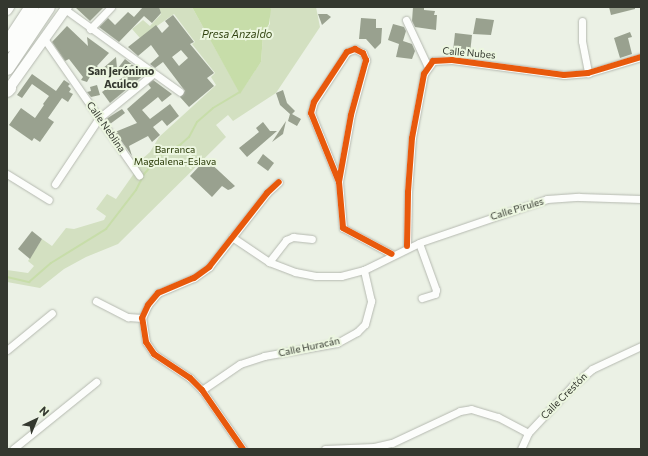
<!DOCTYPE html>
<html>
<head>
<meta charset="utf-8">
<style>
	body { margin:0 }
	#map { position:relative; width:648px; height:456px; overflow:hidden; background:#ebf1e5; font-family:Commissioner,sans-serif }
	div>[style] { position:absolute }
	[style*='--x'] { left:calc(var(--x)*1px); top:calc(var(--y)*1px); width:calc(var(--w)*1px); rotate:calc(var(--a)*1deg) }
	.green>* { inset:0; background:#d3e0c1 }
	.water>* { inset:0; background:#c7dda9 }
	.stream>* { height:2px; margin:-1px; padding:0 1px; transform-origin:1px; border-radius:1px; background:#c7dda9 }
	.building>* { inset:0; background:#99a18f }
	.roads { filter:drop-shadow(0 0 1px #b5b9b0) drop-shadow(0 0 1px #b5b9b0) }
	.street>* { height:7px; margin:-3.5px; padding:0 3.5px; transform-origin:3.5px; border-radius:3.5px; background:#fcfdfb }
	.secondary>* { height:10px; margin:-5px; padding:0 5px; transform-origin:5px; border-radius:5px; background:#fcfdfb }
	.highway>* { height:14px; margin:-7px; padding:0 7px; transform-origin:7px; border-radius:7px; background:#fcfdfb }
	.cycleway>* { height:6px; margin:-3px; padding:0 3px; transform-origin:3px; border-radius:3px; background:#e8590c }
	span { translate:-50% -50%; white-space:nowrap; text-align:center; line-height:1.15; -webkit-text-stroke:4px #ecf6e0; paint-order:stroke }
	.street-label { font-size:10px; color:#34382f }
	.park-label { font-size:10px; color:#283905 }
	.water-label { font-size:11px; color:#344614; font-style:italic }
	.neighbourhood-label { font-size:11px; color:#34382f; font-weight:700 }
	.frame { position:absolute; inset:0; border:8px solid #34382f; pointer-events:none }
	.north { position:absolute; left:16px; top:400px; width:40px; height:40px; -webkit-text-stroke:3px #ecf6e0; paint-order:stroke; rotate:44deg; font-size:11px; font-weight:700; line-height:16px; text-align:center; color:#34382f }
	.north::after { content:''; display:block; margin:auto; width:14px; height:18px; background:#34382f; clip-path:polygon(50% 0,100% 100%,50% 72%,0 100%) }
</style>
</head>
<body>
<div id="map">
	<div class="green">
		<div style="clip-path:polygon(159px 7px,192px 7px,240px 93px,261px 62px,263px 35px,270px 24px,269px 7px,316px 7px,320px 27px,276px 93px,233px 121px,228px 115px,216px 125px,226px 137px,118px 244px,86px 257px,64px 269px,40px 288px,7px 282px,7px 270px,28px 273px,34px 266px,28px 261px,42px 239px,52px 246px,66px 228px,74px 229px,104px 220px,106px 216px,96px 209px,107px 194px,116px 199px,135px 172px,133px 167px,150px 152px,159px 137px,216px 85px,211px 77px,215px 73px,192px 44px,195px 42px,174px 14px,140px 38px,132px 29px,143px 20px,150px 26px,161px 14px)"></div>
	</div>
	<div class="water">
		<div style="clip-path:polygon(192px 7px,269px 7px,271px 9px,269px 24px,263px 35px,261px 62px,240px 94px)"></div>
	</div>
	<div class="stream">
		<div style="--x:7;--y:277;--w:23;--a:13"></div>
		<div style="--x:29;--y:282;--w:29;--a:-41"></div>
		<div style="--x:51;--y:263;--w:65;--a:-31.7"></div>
		<div style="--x:106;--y:229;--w:49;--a:-52.4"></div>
		<div style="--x:136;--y:190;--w:18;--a:-63"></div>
		<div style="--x:144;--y:174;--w:28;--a:-48"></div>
		<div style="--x:163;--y:153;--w:19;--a:-25"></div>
		<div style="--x:180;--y:145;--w:12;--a:-42"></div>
		<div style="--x:189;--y:137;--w:17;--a:-62"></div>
		<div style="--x:197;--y:122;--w:21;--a:-41"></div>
		<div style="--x:213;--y:108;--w:31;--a:-31"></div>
	</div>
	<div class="building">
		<div style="clip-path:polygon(75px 7px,104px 7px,90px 21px)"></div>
		<div style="clip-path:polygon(143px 7px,159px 7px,161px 13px,152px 23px,144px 16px,119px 42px,99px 27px,108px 18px,115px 25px,128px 12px,134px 17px)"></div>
		<div style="clip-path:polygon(413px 7px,424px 7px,424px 10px,435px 11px,434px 15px,437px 15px,436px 30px,415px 27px,412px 21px)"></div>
		<div style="clip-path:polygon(609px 7px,635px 7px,635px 9px,611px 15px)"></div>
		<div style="clip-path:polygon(318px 14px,327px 14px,331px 17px,322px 25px)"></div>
		<div style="clip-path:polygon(evenodd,173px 15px,194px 42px,190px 44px,214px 73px,207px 78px,214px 86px,189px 107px,180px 97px,185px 91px,163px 62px,155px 68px,150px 64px,159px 56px,151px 45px,138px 56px,128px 47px,156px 25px,162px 33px,169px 26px,165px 21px,173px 15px,181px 50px,188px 58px,179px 66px,172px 57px,181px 50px)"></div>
		<div style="clip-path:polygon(361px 18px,376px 19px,376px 28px,382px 28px,381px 43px,375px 49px,366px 39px,359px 39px)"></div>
		<div style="clip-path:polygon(476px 18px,494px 20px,491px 35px,473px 34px)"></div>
		<div style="clip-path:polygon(393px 24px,404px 27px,406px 31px,403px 41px,412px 44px,415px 51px,412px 59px,396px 57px,399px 44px,388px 40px)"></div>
		<div style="clip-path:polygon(67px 26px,88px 46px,87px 37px,109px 53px,97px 66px,100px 70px,92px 73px,87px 82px,81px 80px,83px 77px,69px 59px,65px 61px,52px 42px)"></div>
		<div style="clip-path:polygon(630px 32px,632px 37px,628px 38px,632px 54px,620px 58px,614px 38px)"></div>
		<div style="clip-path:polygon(455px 33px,472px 35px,470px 53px,453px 51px)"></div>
		<div style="clip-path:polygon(116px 57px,117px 68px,101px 70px)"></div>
		<div style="clip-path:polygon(125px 59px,134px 66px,118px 68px)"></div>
		<div style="clip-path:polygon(136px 68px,145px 74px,110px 103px,102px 92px)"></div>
		<div style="clip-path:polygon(32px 74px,56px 91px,64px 80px,70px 84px,68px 86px,71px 89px,69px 92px,73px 94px,68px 102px,62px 98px,48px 118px,54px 122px,40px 142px,34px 138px,32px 141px,9px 125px,21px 108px,35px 118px,44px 105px,43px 104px,49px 96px,32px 84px,22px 98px,17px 95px)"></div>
		<div style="clip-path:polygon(153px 80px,172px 94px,162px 102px,158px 97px,142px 110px,150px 119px,170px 104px,179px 116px,167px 126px,162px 120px,153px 127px,160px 135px,152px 142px,148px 136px,129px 146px,132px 156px,115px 132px,137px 123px,127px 109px,151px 88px,148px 84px)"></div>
		<div style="clip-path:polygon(97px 85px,100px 95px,91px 97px,87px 92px,91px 91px,90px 87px)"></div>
		<div style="clip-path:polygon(283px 90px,287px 103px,295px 111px,292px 114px,301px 119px,297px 126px,288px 121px,290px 114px,280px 105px,276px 93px)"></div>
		<div style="clip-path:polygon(122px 109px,125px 113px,110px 124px,106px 119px)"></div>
		<div style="clip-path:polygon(286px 121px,283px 134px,272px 142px)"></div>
		<div style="clip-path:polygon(263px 122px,270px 131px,277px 131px,247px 157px,239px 148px,259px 132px,256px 128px)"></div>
		<div style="clip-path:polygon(263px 154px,274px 163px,268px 171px,257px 163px)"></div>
		<div style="clip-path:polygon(206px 159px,235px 186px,231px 189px,228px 190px,222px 186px,212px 197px,190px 176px)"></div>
		<div style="clip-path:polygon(32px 231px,42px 239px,30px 259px,18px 249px)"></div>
	</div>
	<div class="roads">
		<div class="street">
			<div style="--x:66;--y:10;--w:140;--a:35.7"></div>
			<div style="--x:406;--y:20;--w:52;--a:64.9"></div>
			<div style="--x:582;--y:21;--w:20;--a:90"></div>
			<div style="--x:582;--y:41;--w:33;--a:79"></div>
			<div style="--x:90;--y:29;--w:30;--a:-46"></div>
			<div style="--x:45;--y:40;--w:165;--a:55.2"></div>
			<div style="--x:7;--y:174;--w:49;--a:31.8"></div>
			<div style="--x:339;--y:182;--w:74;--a:-112.1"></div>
			<div style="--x:311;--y:113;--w:11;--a:-75"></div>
			<div style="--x:314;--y:102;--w:60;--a:-56.6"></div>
			<div style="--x:347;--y:52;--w:9;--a:-21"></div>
			<div style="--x:355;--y:49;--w:9;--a:27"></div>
			<div style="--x:363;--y:53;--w:8;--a:67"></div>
			<div style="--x:366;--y:60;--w:57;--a:105.3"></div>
			<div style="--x:351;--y:115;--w:68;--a:100.2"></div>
			<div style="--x:339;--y:182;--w:46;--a:85"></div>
			<div style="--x:343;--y:228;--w:55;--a:28"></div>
			<div style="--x:55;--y:184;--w:79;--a:-56.3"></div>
			<div style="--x:99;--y:118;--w:70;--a:-39.2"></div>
			<div style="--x:232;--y:237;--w:45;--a:34"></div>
			<div style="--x:269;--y:262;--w:28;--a:21"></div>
			<div style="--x:295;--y:272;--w:21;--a:11"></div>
			<div style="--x:316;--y:276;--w:25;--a:0"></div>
			<div style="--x:341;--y:276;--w:24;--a:-15"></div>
			<div style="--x:364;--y:270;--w:61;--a:-26.1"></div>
			<div style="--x:419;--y:243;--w:50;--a:70.1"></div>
			<div style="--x:436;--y:290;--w:4;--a:104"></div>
			<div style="--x:435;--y:294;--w:14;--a:163"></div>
			<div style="--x:421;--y:242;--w:133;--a:-18.8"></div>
			<div style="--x:547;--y:199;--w:32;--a:-4"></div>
			<div style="--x:579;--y:197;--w:62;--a:1.8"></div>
			<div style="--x:407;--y:246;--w:54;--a:-88.9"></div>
			<div style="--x:408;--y:192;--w:54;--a:-85.8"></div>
			<div style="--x:412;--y:138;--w:65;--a:-79.4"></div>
			<div style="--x:424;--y:74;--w:16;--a:-55"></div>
			<div style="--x:433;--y:61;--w:19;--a:-3"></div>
			<div style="--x:452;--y:60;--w:113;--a:7.6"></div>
			<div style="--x:564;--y:75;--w:24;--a:-5"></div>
			<div style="--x:588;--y:73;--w:55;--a:-16.8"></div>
			<div style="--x:269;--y:262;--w:28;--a:-52"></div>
			<div style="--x:286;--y:240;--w:8;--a:-23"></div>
			<div style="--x:293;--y:237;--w:19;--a:6"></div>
			<div style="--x:96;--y:301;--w:36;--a:27"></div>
			<div style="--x:128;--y:317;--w:14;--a:4"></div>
			<div style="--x:7;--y:350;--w:58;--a:-39.4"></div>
			<div style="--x:202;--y:390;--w:46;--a:-34.4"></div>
			<div style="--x:240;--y:364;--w:25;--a:-18"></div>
			<div style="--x:264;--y:356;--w:74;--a:-10.1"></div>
			<div style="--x:337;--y:343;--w:23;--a:-29"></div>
			<div style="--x:357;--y:332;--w:11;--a:-45"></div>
			<div style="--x:365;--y:324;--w:24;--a:-75"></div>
			<div style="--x:371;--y:301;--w:32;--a:-103"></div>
			<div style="--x:13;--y:449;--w:107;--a:-38.9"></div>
			<div style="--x:243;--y:449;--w:72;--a:-124.8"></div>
			<div style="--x:202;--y:390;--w:17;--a:-135"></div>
			<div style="--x:190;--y:378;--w:43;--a:-146.3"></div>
			<div style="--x:154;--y:354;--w:14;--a:-124"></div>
			<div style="--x:146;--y:342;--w:24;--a:-99"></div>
			<div style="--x:142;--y:318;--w:14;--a:-65"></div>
			<div style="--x:148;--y:305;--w:16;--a:-50"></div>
			<div style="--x:158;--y:293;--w:39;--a:-23"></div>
			<div style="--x:194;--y:278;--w:19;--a:-36"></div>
			<div style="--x:209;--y:267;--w:94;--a:-51.9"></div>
			<div style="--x:267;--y:193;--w:16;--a:-43"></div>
			<div style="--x:325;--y:449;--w:49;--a:-2.3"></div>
			<div style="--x:374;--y:447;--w:18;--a:-13"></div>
			<div style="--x:392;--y:443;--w:75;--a:-25.2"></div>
			<div style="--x:460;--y:411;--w:11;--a:-10"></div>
			<div style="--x:471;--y:409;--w:28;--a:17"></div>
			<div style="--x:498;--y:417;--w:34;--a:28"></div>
			<div style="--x:521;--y:449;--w:17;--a:-66"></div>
			<div style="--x:528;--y:433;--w:64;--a:-46.9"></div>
			<div style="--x:572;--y:386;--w:26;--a:-40"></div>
			<div style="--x:592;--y:369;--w:54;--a:-25.1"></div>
		</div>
		<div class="secondary">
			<div style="--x:7;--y:10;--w:4;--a:-56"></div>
			<div style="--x:7;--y:91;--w:103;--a:-54.5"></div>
		</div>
		<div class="highway">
			<div style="--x:7;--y:45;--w:45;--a:-56.7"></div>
			<div style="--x:7;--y:68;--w:73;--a:-56.1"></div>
			<div style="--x:7;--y:90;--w:3;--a:-45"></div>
		</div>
	</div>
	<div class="cycleway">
		<div style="--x:339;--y:182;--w:74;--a:-112.1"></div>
		<div style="--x:311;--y:113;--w:11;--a:-75"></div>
		<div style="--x:314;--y:102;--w:60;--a:-56.6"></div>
		<div style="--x:347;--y:52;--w:9;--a:-21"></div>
		<div style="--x:355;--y:49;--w:9;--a:27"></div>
		<div style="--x:363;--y:53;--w:8;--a:67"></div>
		<div style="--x:366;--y:60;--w:57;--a:105.3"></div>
		<div style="--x:351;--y:115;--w:68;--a:100.2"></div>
		<div style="--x:339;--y:182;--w:46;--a:85"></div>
		<div style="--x:343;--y:228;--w:55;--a:28"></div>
		<div style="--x:407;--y:246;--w:54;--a:-88.9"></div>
		<div style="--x:408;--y:192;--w:54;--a:-85.8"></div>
		<div style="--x:412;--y:138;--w:65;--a:-79.4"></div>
		<div style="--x:424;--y:74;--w:16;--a:-55"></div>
		<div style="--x:433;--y:61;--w:19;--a:-3"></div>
		<div style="--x:452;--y:60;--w:113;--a:7.6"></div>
		<div style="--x:564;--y:75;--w:24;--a:-5"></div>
		<div style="--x:588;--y:73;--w:55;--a:-16.8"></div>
		<div style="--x:243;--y:449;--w:72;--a:-124.8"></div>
		<div style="--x:202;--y:390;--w:17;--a:-135"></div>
		<div style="--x:190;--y:378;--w:43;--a:-146.3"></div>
		<div style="--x:154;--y:354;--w:14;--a:-124"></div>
		<div style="--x:146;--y:342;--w:24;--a:-99"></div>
		<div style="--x:142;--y:318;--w:14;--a:-65"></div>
		<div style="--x:148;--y:305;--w:16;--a:-50"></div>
		<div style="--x:158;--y:293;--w:39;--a:-23"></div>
		<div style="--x:194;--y:278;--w:19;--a:-36"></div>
		<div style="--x:209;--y:267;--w:94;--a:-51.9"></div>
		<div style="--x:267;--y:193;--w:16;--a:-43"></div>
	</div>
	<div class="street-label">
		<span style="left:469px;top:53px;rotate:5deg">Calle Nubes</span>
		<span style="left:106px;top:127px;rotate:55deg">Calle Neblina</span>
		<span style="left:517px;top:209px;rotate:-17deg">Calle Pirules</span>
		<span style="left:309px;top:347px;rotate:-12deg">Calle Huracán</span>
		<span style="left:564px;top:396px;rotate:-45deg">Calle Crestón</span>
	</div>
	<div class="park-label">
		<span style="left:175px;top:155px">Barranca<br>Magdalena-Eslava</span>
	</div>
	<div class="water-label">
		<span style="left:237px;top:34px">Presa Anzaldo</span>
	</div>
	<div class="neighbourhood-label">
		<span style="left:121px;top:78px">San Jerónimo<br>Aculco</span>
	</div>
	<div class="frame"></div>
	<div class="north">N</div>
</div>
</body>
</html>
